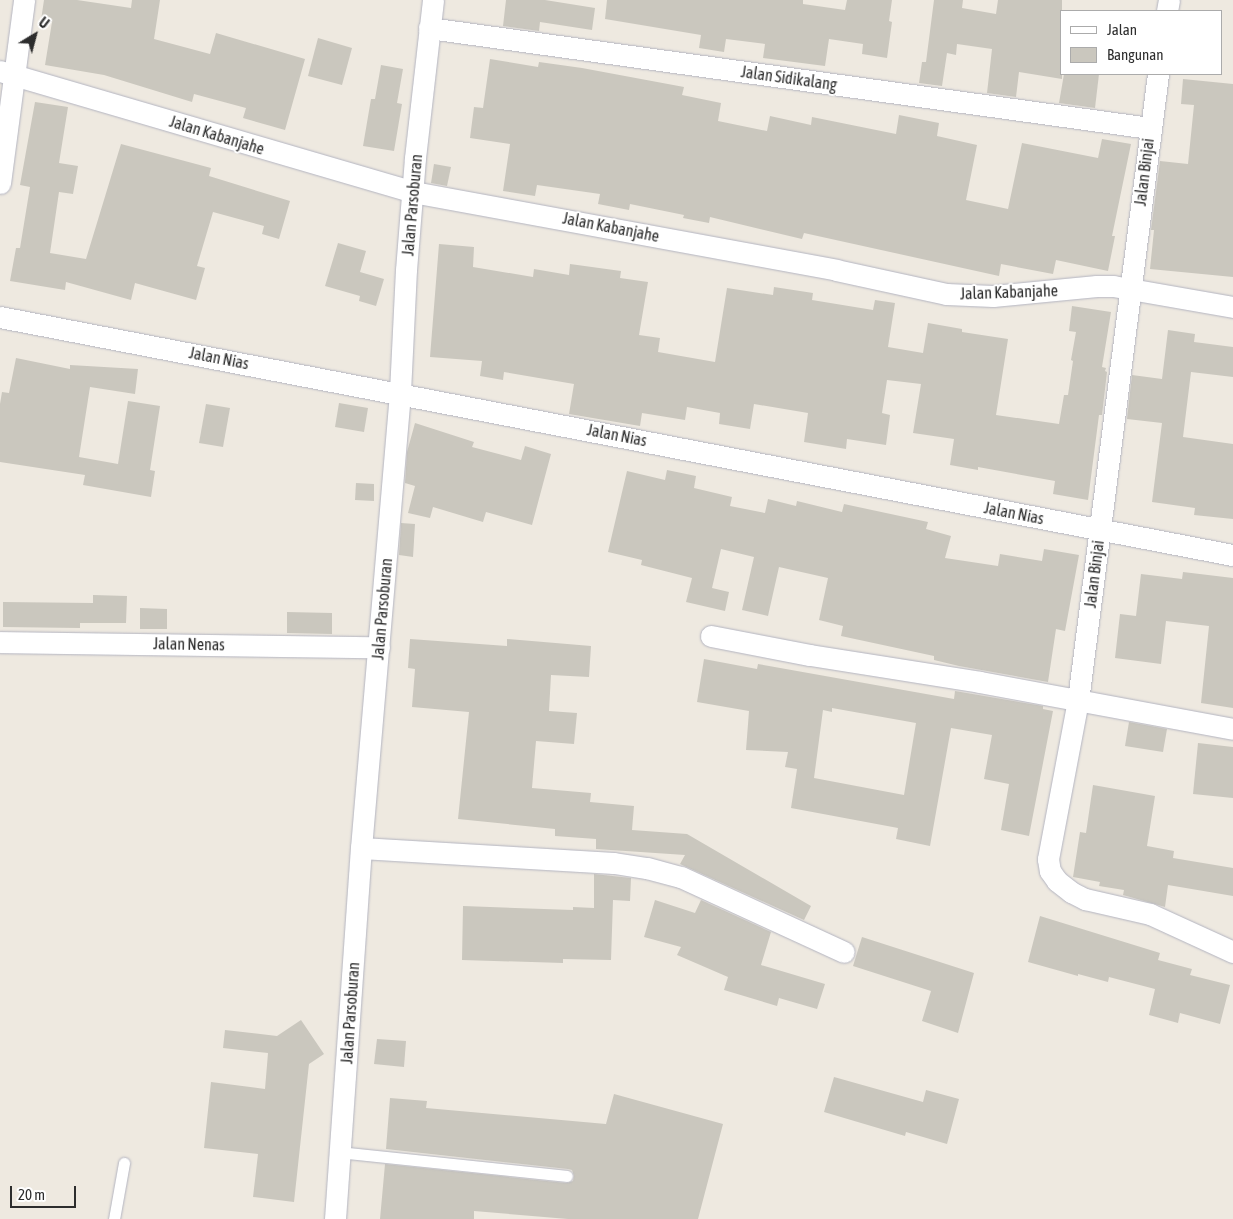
<!DOCTYPE html>
<html>
<head>
<meta charset="utf-8">
<style>
	body { margin:0 }
	#map { position:relative; width:1233px; height:1219px; overflow:hidden; background:#eee9e0; font-family:"Asap Condensed",sans-serif }
	div>[style] { position:absolute }
	[style*='--x'] { left:calc(var(--x)*1px); top:calc(var(--y)*1px); width:calc(var(--w)*1px); rotate:calc(var(--a)*1deg) }
	.building>* { inset:0; background:#cac7be }
	.roads { filter:drop-shadow(0 0 1px #b3b4c0) drop-shadow(0 0 1px #b3b4c0) }
	.service>* { height:11px; margin:-5.5px; padding:0 5.5px; transform-origin:5.5px; border-radius:5.5px; background:#fff }
	.minor>* { height:21px; margin:-10.5px; padding:0 10.5px; transform-origin:10.5px; border-radius:10.5px; background:#fff }
	span { translate:-50% -50%; white-space:nowrap; text-align:center; line-height:1.15; -webkit-text-stroke:4px #fff; paint-order:stroke }
	.street-label { font-size:16px; color:#2d2d2d }
	.legend { position:absolute; left:1060px; top:10px; width:162px; height:65px; box-sizing:border-box; background:#fff; border:1px solid #ababab; margin:0; padding:6px 9px; list-style:none; font-size:15px; color:#2d2d2d }
	.legend li { display:flex; align-items:center; gap:10px; height:25px }
	.legend b { width:25px; border:1px solid #ababab }
	.north { position:absolute; left:10px; top:10px; width:50px; height:50px; -webkit-text-stroke:4px #fff; paint-order:stroke; rotate:37deg; font-size:14px; font-weight:700; line-height:20px; text-align:center; color:#2d2d2d }
	.north::after { content:''; display:block; margin:auto; width:18px; height:22px; background:#2d2d2d; clip-path:polygon(50% 0,100% 100%,50% 72%,0 100%) }
	.scale { position:absolute; left:10px; top:1186px; width:66px; height:22px; box-sizing:border-box; border:2px solid #2d2d2d; border-top:0; padding-left:6px; font-size:15px; line-height:18px; white-space:nowrap; color:#2d2d2d; -webkit-text-stroke:4px #fff; paint-order:stroke }
</style>
</head>
<body>
<div id="map">
	<div class="building">
		<div style="clip-path:polygon(44px 0,77px 0,131px 8px,132px 0,160px 0,154px 39px,210px 54px,216px 33px,305px 59px,285px 130px,243px 118px,246px 108px,194px 94px,192px 102px,104px 75px,45px 65px,52px 22px,41px 20px)"></div>
		<div style="clip-path:polygon(506px 0,545px 0,595px 8px,592px 30px,540px 22px,539px 31px,503px 26px)"></div>
		<div style="clip-path:polygon(607px 0,803px 0,803px 4px,845px 10px,847px 0,892px 0,889px 21px,892px 22px,887px 58px,862px 54px,863px 44px,829px 39px,825px 66px,763px 58px,765px 44px,726px 39px,724px 52px,699px 48px,701px 35px,605px 19px)"></div>
		<div style="clip-path:polygon(934px 0,963px 0,962px 8px,996px 14px,998px 0,1062px 0,1062px 79px,1019px 72px,1016px 97px,987px 93px,992px 49px,957px 44px,956px 55px,947px 53px,942px 86px,919px 83px,922px 62px,926px 62px)"></div>
		<div style="clip-path:polygon(318px 38px,352px 48px,342px 85px,308px 76px)"></div>
		<div style="clip-path:polygon(490px 59px,538px 67px,539px 62px,582px 68px,684px 87px,682px 95px,721px 103px,718px 121px,767px 131px,770px 116px,811px 125px,812px 117px,896px 134px,899px 115px,939px 123px,937px 136px,977px 145px,966px 200px,1008px 209px,1022px 143px,1098px 158px,1102px 139px,1131px 144px,1112px 236px,1115px 236px,1108px 271px,1056px 260px,1053px 274px,1001px 264px,999px 276px,804px 233px,802px 239px,710px 217px,709px 223px,683px 218px,684px 215px,630px 204px,629px 210px,598px 204px,600px 194px,537px 185px,535px 196px,503px 191px,510px 144px,470px 138px,474px 107px,483px 108px)"></div>
		<div style="clip-path:polygon(381px 65px,403px 69px,397px 103px,402px 104px,394px 151px,363px 146px,371px 99px,375px 99px)"></div>
		<div style="clip-path:polygon(1064px 74px,1099px 74px,1095px 108px,1059px 103px)"></div>
		<div style="clip-path:polygon(1183px 79px,1233px 84px,1233px 277px,1150px 269px,1154px 230px,1151px 230px,1160px 161px,1188px 164px,1194px 105px,1181px 104px)"></div>
		<div style="clip-path:polygon(35px 102px,68px 107px,59px 163px,78px 166px,73px 194px,59px 192px,50px 253px,86px 259px,121px 144px,211px 168px,209px 176px,290px 201px,279px 239px,262px 234px,264px 226px,213px 212px,197px 266px,205px 268px,196px 300px,135px 283px,131px 300px,66px 282px,65px 290px,10px 281px,16px 248px,20px 248px,30px 187px,20px 185px)"></div>
		<div style="clip-path:polygon(434px 164px,451px 167px,447px 186px,431px 183px)"></div>
		<div style="clip-path:polygon(338px 243px,366px 251px,360px 272px,384px 279px,376px 306px,359px 301px,360px 296px,325px 286px)"></div>
		<div style="clip-path:polygon(439px 244px,474px 247px,473px 267px,533px 277px,534px 269px,569px 275px,570px 264px,621px 271px,620px 278px,648px 282px,639px 335px,660px 338px,658px 352px,715px 362px,727px 288px,773px 295px,774px 287px,813px 293px,812px 300px,873px 310px,875px 300px,895px 303px,888px 347px,923px 353px,928px 323px,962px 329px,962px 332px,1008px 339px,996px 415px,1059px 424px,1064px 395px,1068px 395px,1073px 361px,1071px 360px,1076px 332px,1069px 331px,1072px 306px,1111px 312px,1102px 367px,1106px 368px,1105px 371px,1107px 372px,1102px 415px,1099px 415px,1088px 500px,1053px 494px,1055px 481px,978px 467px,978px 470px,950px 465px,954px 439px,913px 433px,921px 384px,887px 380px,882px 413px,890px 415px,886px 445px,847px 439px,846px 449px,804px 442px,808px 413px,754px 404px,750px 429px,719px 424px,720px 413px,687px 407px,685px 420px,642px 413px,640px 426px,569px 414px,574px 384px,504px 372px,503px 380px,480px 376px,482px 361px,430px 357px)"></div>
		<div style="clip-path:polygon(1168px 330px,1195px 334px,1194px 342px,1233px 347px,1233px 377px,1191px 372px,1183px 437px,1233px 444px,1233px 519px,1194px 515px,1195px 508px,1152px 502px,1162px 423px,1127px 419px,1132px 375px,1162px 379px)"></div>
		<div style="clip-path:polygon(16px 358px,70px 369px,70px 365px,138px 369px,135px 394px,90px 387px,79px 457px,118px 464px,128px 401px,160px 406px,150px 470px,155px 471px,151px 497px,83px 485px,85px 475px,0 462px,0 404px,2px 392px,9px 393px)"></div>
		<div style="clip-path:polygon(339px 403px,368px 408px,364px 432px,335px 427px)"></div>
		<div style="clip-path:polygon(206px 404px,230px 408px,223px 447px,199px 443px)"></div>
		<div style="clip-path:polygon(415px 423px,474px 442px,472px 447px,521px 460px,525px 446px,551px 454px,532px 525px,486px 512px,483px 522px,433px 507px,430px 518px,408px 513px,415px 486px,405px 483px,407px 452px)"></div>
		<div style="clip-path:polygon(667px 470px,696px 476px,694px 488px,732px 497px,730px 506px,765px 513px,768px 499px,796px 506px,797px 501px,842px 512px,844px 504px,928px 522px,926px 529px,951px 536px,945px 558px,998px 566px,1000px 554px,1042px 561px,1044px 549px,1079px 555px,1065px 631px,1056px 629px,1048px 682px,959px 666px,934px 660px,934px 656px,841px 636px,843px 626px,819px 620px,828px 578px,779px 567px,768px 616px,742px 610px,754px 557px,721px 549px,712px 588px,729px 592px,725px 611px,686px 602px,692px 578px,641px 565px,642px 560px,608px 552px,627px 471px,665px 480px)"></div>
		<div style="clip-path:polygon(356px 483px,374px 484px,374px 501px,355px 500px)"></div>
		<div style="clip-path:polygon(401px 523px,415px 524px,413px 557px,399px 555px)"></div>
		<div style="clip-path:polygon(1183px 572px,1233px 578px,1233px 708px,1201px 703px,1209px 626px,1166px 621px,1161px 664px,1115px 658px,1120px 614px,1136px 616px,1141px 574px,1182px 579px)"></div>
		<div style="clip-path:polygon(93px 595px,127px 596px,126px 623px,80px 623px,80px 628px,3px 627px,3px 602px,93px 603px)"></div>
		<div style="clip-path:polygon(140px 608px,167px 609px,167px 629px,140px 629px)"></div>
		<div style="clip-path:polygon(287px 612px,332px 613px,332px 634px,287px 633px)"></div>
		<div style="clip-path:polygon(410px 639px,507px 646px,507px 639px,591px 646px,589px 677px,551px 675px,549px 711px,577px 713px,574px 744px,536px 741px,532px 788px,591px 793px,590px 802px,634px 806px,632px 830px,687px 834px,811px 906px,804px 920px,680px 864px,685px 855px,596px 849px,596px 839px,555px 836px,555px 829px,458px 819px,469px 712px,412px 707px,415px 669px,408px 668px)"></div>
		<div style="clip-path:polygon(evenodd,704px 659px,757px 669px,758px 664px,954px 699px,955px 691px,1043px 706px,1043px 709px,1053px 711px,1029px 836px,1001px 830px,1009px 784px,984px 779px,992px 735px,951px 728px,930px 846px,896px 839px,898px 828px,791px 808px,797px 769px,785px 767px,788px 752px,746px 750px,749px 711px,697px 702px,704px 659px,832px 708px,916px 723px,904px 795px,814px 778px,823px 710px,832px 712px,832px 708px)"></div>
		<div style="clip-path:polygon(1129px 722px,1167px 729px,1163px 752px,1125px 746px)"></div>
		<div style="clip-path:polygon(1198px 743px,1233px 747px,1233px 798px,1193px 794px)"></div>
		<div style="clip-path:polygon(1093px 785px,1155px 796px,1147px 846px,1174px 851px,1173px 858px,1233px 868px,1233px 896px,1168px 885px,1165px 907px,1123px 895px,1124px 890px,1099px 886px,1100px 882px,1073px 877px,1080px 832px,1086px 833px)"></div>
		<div style="clip-path:polygon(594px 874px,631px 878px,630px 901px,613px 900px,611px 960px,563px 959px,563px 963px,462px 960px,463px 906px,573px 910px,573px 907px,594px 908px)"></div>
		<div style="clip-path:polygon(655px 900px,695px 913px,701px 900px,771px 932px,761px 965px,825px 984px,817px 1009px,779px 998px,777px 1006px,724px 990px,728px 977px,677px 955px,681px 947px,644px 937px)"></div>
		<div style="clip-path:polygon(1040px 916px,1160px 953px,1158px 960px,1192px 969px,1190px 975px,1230px 985px,1220px 1024px,1180px 1013px,1178px 1023px,1149px 1015px,1155px 989px,1109px 977px,1108px 982px,1078px 974px,1078px 976px,1028px 962px)"></div>
		<div style="clip-path:polygon(862px 937px,974px 973px,958px 1033px,922px 1021px,931px 991px,853px 966px)"></div>
		<div style="clip-path:polygon(301px 1020px,324px 1054px,309px 1064px,294px 1202px,253px 1197px,258px 1154px,204px 1148px,211px 1082px,265px 1089px,268px 1053px,223px 1048px,225px 1030px,277px 1036px)"></div>
		<div style="clip-path:polygon(377px 1039px,406px 1041px,404px 1067px,374px 1064px)"></div>
		<div style="clip-path:polygon(834px 1077px,923px 1102px,926px 1090px,959px 1099px,947px 1144px,906px 1132px,905px 1136px,824px 1112px)"></div>
		<div style="clip-path:polygon(614px 1094px,723px 1124px,698px 1219px,568px 1219px,474px 1211px,474px 1219px,380px 1219px,385px 1164px,566px 1183px,573px 1181px,574px 1176px,572px 1170px,568px 1169px,386px 1149px,390px 1098px,427px 1101px,426px 1108px,606px 1124px)"></div>
	</div>
	<div class="roads">
		<div class="service">
			<div style="--x:339;--y:1152;--w:229;--a:6"></div>
			<div style="--x:114;--y:1219;--w:57;--a:-79.9"></div>
		</div>
		<div class="minor">
			<div style="--x:1167;--y:11;--w:11;--a:-80"></div>
			<div style="--x:429;--y:28;--w:728;--a:7.9"></div>
			<div style="--x:0;--y:71;--w:430;--a:16.3"></div>
			<div style="--x:413;--y:192;--w:430;--a:10.4"></div>
			<div style="--x:836;--y:270;--w:113;--a:12.3"></div>
			<div style="--x:946;--y:294;--w:47;--a:2.4"></div>
			<div style="--x:993;--y:296;--w:104;--a:-5.5"></div>
			<div style="--x:1097;--y:286;--w:16;--a:0"></div>
			<div style="--x:1113;--y:286;--w:122;--a:9.9"></div>
			<div style="--x:1158;--y:74;--w:631;--a:97.28"></div>
			<div style="--x:1078;--y:700;--w:162;--a:100.7"></div>
			<div style="--x:1048;--y:859;--w:12;--a:81"></div>
			<div style="--x:1050;--y:871;--w:12;--a:55"></div>
			<div style="--x:1057;--y:881;--w:18;--a:38"></div>
			<div style="--x:1071;--y:892;--w:16;--a:27"></div>
			<div style="--x:1085;--y:899;--w:67;--a:13"></div>
			<div style="--x:1150;--y:914;--w:91;--a:24.6"></div>
			<div style="--x:0;--y:183;--w:185;--a:-82.5"></div>
			<div style="--x:0;--y:317;--w:1256;--a:10.93"></div>
			<div style="--x:711;--y:636;--w:101;--a:10.9"></div>
			<div style="--x:810;--y:655;--w:172;--a:9"></div>
			<div style="--x:980;--y:682;--w:257;--a:10.5"></div>
			<div style="--x:0;--y:642;--w:379;--a:0.8"></div>
			<div style="--x:361;--y:848;--w:253;--a:3.4"></div>
			<div style="--x:614;--y:863;--w:33;--a:9"></div>
			<div style="--x:647;--y:868;--w:35;--a:15"></div>
			<div style="--x:681;--y:877;--w:179;--a:24.7"></div>
			<div style="--x:335;--y:1219;--w:372;--a:-86"></div>
			<div style="--x:361;--y:848;--w:458;--a:-85.1"></div>
			<div style="--x:400;--y:392;--w:122;--a:-87.2"></div>
			<div style="--x:406;--y:270;--w:112;--a:-85.4"></div>
			<div style="--x:415;--y:158;--w:159;--a:-83.5"></div>
		</div>
	</div>
	<div class="street-label">
		<span style="left:789px;top:78px;rotate:8deg">Jalan Sidikalang</span>
		<span style="left:217px;top:135px;rotate:17deg">Jalan Kabanjahe</span>
		<span style="left:1144px;top:172px;rotate:-83deg">Jalan Binjai</span>
		<span style="left:412px;top:205px;rotate:-85deg">Jalan Parsoburan</span>
		<span style="left:611px;top:227px;rotate:11deg">Jalan Kabanjahe</span>
		<span style="left:1009px;top:292px;rotate:-2deg">Jalan Kabanjahe</span>
		<span style="left:219px;top:358px;rotate:11deg">Jalan Nias</span>
		<span style="left:617px;top:435px;rotate:11deg">Jalan Nias</span>
		<span style="left:1014px;top:513px;rotate:11deg">Jalan Nias</span>
		<span style="left:1094px;top:574px;rotate:-83deg">Jalan Binjai</span>
		<span style="left:382px;top:609px;rotate:-85deg">Jalan Parsoburan</span>
		<span style="left:189px;top:644px;rotate:1deg">Jalan Nenas</span>
		<span style="left:350px;top:1013px;rotate:-86deg">Jalan Parsoburan</span>
	</div>
	<ul class="legend">
	<li><b style="height:6px;background:#fff"></b>Jalan</li>
	<li><b style="height:14px;background:#cac7be"></b>Bangunan</li>
	</ul>
	<div class="north">U</div>
	<div class="scale">20 m</div>
</div>
</body>
</html>
